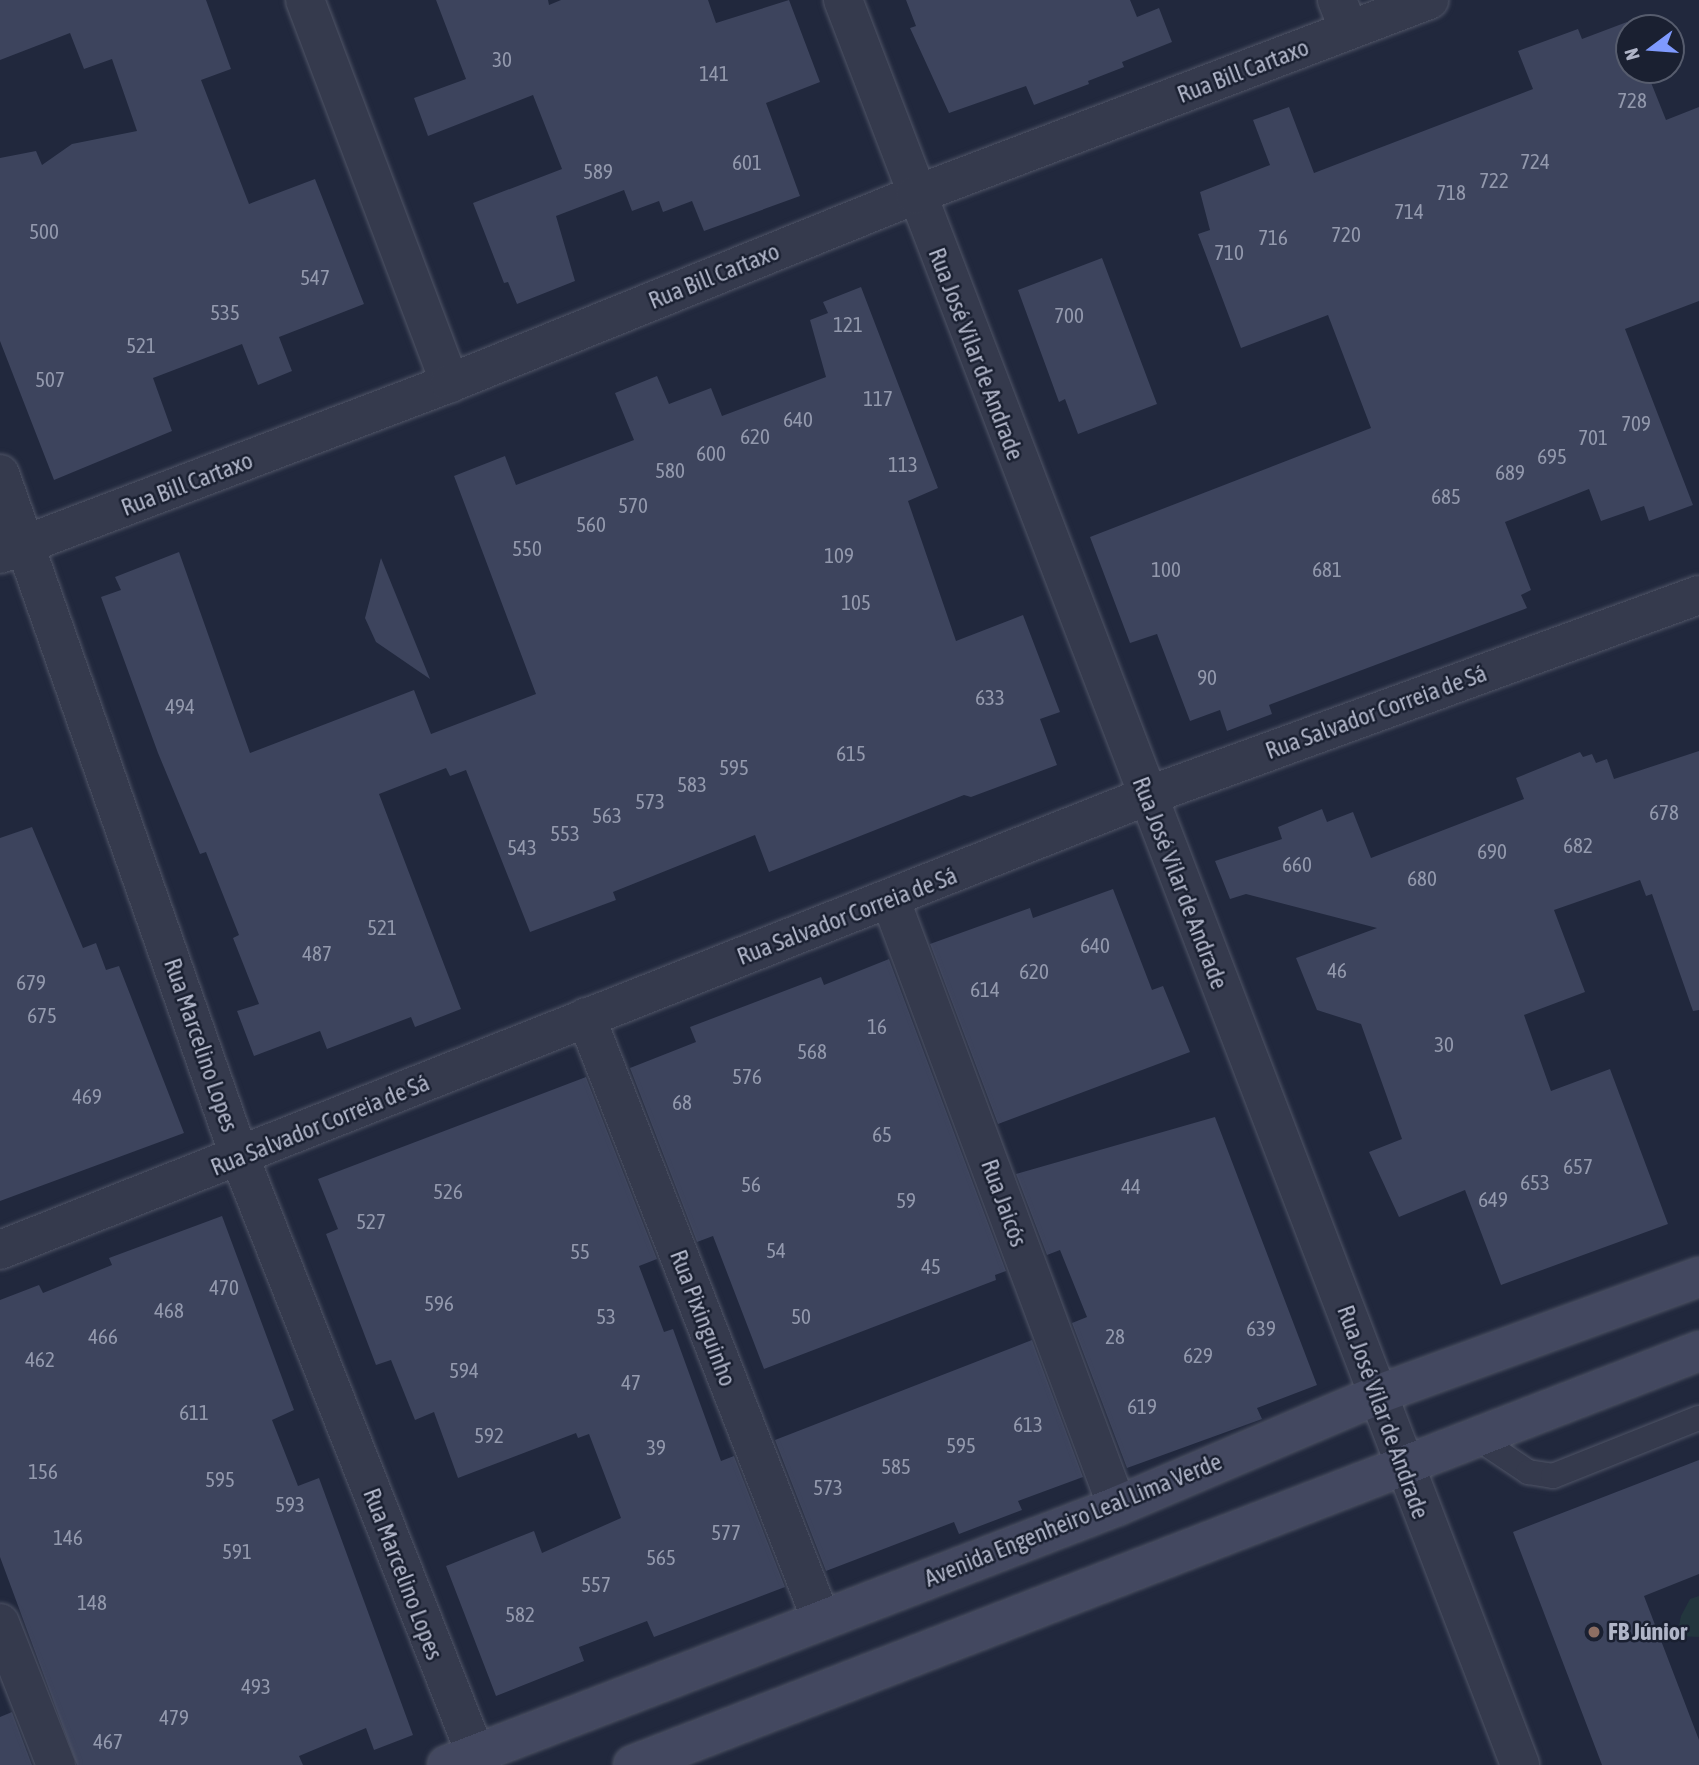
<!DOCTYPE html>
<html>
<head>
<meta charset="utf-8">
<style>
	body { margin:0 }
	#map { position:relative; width:1699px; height:1765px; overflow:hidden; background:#21283d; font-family:"Asap Condensed",sans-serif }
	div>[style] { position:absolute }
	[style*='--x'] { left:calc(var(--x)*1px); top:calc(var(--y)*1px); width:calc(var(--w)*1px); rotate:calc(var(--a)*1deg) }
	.green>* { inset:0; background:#23363e }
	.building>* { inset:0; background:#3d445d }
	.roads { filter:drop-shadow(0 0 2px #505567) drop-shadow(0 0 2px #505567) }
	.service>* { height:24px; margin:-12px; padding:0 12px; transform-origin:12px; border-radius:12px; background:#353a4d }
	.minor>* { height:38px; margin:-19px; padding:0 19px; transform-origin:19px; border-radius:19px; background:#353a4d }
	.secondary>* { height:38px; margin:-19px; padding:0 19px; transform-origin:19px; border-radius:19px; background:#434860 }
	.dots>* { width:19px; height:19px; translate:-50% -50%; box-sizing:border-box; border:4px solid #1a2031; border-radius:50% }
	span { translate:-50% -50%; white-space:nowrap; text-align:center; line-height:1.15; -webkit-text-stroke:5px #1a2031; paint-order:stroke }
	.number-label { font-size:21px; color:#9399ad }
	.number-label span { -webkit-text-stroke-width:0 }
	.street-label { font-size:24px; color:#b0b5c8 }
	.poi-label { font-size:24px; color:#b0b5c8; font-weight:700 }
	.left { translate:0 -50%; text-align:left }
	.north { position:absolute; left:1615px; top:14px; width:70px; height:70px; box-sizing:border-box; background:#1a2031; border:2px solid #565c6d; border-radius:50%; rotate:254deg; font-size:19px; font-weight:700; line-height:28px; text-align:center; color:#b0b5c8 }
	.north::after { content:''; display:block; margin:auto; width:24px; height:32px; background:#7f9afe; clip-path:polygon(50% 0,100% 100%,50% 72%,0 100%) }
</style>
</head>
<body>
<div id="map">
	<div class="green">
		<div style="clip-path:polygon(1699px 1596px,1699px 1637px,1677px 1636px,1681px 1616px,1690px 1599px)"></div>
	</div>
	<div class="building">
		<div style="clip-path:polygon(0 0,206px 0,231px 69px,201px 80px,249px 204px,315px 179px,364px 304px,279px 337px,292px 371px,258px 385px,242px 344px,153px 378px,172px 431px,54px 480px,0 341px,0 158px,36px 151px,42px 165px,72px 144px,137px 131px,112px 59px,84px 69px,70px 33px,0 60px)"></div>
		<div style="clip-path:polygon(436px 0,548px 0,549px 5px,561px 0,708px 0,716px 23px,789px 0,820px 82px,766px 103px,800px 196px,704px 231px,692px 201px,663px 212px,659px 201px,632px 211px,624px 190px,556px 216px,575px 281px,517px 304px,508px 282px,504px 283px,473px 203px,562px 169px,533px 95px,428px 136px,414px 98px,466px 79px)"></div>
		<div style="clip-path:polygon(906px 0,1130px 0,1137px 17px,1159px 8px,1172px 42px,1122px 62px,1124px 67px,1088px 81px,1089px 84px,1034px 105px,1026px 86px,949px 113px,910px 28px,916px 26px)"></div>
		<div style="clip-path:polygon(1627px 22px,1629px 70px,1646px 70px,1666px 120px,1699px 107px,1699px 301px,1625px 329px,1693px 505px,1649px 521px,1644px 506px,1601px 521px,1589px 489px,1505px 522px,1531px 590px,1521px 595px,1527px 608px,1269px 705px,1272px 714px,1227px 731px,1220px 710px,1190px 721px,1157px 634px,1130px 643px,1090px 537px,1371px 428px,1328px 315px,1241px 348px,1198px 234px,1210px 230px,1200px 192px,1270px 165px,1253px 120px,1289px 107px,1314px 173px,1533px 89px,1518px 51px,1578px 29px,1582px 39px)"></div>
		<div style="clip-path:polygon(1102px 258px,1157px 404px,1078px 434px,1065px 399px,1059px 402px,1018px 290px)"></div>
		<div style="clip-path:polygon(861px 287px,938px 488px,908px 501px,956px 641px,1023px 615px,1060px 712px,1040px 719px,1057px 765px,971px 797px,964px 795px,769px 872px,755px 835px,613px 892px,616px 900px,530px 932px,466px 770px,450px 776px,446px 768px,379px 794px,461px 1009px,415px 1027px,411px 1017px,327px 1049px,320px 1031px,254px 1056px,237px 1011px,259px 1004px,233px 938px,239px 935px,206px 852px,200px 854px,158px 753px,101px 597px,121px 590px,115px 577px,179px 552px,250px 753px,414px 690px,431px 734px,536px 694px,454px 476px,505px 456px,516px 485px,634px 440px,615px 393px,657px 376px,669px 404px,711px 388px,722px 416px,826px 377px,810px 320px,828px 313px,823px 302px)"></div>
		<div style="clip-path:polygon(381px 558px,430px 679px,376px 642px,365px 618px)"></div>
		<div style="clip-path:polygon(1699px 751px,1699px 1010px,1693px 1011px,1652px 894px,1646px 896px,1640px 880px,1554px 910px,1585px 992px,1524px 1015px,1551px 1091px,1610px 1069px,1668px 1224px,1501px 1285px,1465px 1190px,1399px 1217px,1369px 1152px,1402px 1139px,1361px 1024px,1317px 1010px,1296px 958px,1377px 928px,1246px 894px,1230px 899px,1215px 861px,1282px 839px,1278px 827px,1322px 809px,1327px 822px,1353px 812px,1371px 858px,1524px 799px,1516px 778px,1580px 752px,1583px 757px,1592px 754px,1596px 763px,1607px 759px,1614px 779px)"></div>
		<div style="clip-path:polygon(32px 827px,83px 948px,96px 943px,106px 970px,119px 966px,184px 1133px,0 1201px,0 838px)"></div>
		<div style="clip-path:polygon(1113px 889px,1152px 990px,1163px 986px,1190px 1052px,998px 1124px,930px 944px,1030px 908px,1033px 918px)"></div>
		<div style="clip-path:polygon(889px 959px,1006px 1271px,995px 1275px,996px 1280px,764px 1369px,713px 1236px,697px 1242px,630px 1068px,696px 1042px,690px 1027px,821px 977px,824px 985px)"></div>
		<div style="clip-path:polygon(586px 1077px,657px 1259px,639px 1266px,664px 1332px,673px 1329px,721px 1461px,734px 1456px,785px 1587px,654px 1637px,647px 1621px,579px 1647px,584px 1661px,496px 1696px,446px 1566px,534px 1531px,542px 1553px,621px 1518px,589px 1434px,578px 1438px,576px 1433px,458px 1478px,434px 1412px,415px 1420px,391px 1360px,376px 1365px,326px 1234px,338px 1229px,318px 1179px)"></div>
		<div style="clip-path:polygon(1215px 1117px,1317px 1385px,1257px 1408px,1262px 1419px,1127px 1468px,1072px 1323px,1087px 1317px,1060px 1250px,1047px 1255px,1016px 1174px)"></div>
		<div style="clip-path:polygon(222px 1216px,294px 1410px,272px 1420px,298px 1486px,319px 1478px,413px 1735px,374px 1750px,366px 1728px,299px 1756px,303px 1765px,77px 1765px,0 1557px,0 1300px,39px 1285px,43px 1293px,112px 1265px,109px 1258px)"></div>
		<div style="clip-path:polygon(1032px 1340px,1083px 1477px,1018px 1501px,1022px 1510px,959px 1534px,954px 1522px,826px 1571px,775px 1440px)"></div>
		<div style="clip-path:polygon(1699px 1460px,1699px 1574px,1644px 1596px,1699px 1740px,1699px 1765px,1602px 1765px,1513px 1532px)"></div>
		<div style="clip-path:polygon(12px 1712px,32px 1765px,0 1765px,0 1717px)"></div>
	</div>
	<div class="roads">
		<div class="service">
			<div style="--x:1476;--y:1437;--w:63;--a:33.9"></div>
			<div style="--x:1528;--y:1472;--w:25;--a:9"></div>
			<div style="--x:1553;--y:1476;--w:157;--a:-21.7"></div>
		</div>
		<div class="minor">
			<div style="--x:305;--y:0;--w:410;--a:69.3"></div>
			<div style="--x:843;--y:0;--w:1890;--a:69.01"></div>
			<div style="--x:1337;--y:0;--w:32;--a:68"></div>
			<div style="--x:0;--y:474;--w:725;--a:70.67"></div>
			<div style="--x:240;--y:1158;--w:653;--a:68.43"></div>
			<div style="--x:0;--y:554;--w:481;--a:-20.8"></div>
			<div style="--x:450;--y:383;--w:502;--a:-22.01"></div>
			<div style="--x:915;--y:195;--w:550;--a:-20.78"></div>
			<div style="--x:891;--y:901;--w:646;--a:69.52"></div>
			<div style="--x:586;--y:1017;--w:646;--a:68.68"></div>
			<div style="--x:0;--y:1250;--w:1234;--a:-21.59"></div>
			<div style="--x:1147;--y:796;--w:587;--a:-20.01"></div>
			<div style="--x:0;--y:1623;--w:153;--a:68.5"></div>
		</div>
		<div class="secondary">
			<div style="--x:447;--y:1765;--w:718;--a:-21.13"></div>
			<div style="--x:1117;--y:1506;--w:285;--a:-23.1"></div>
			<div style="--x:1379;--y:1394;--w:341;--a:-20.1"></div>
			<div style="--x:633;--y:1765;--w:1144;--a:-21.22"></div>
		</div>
	</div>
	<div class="dots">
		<div style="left:1594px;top:1632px;background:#8d6e63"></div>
	</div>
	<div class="number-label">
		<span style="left:502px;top:59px">30</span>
		<span style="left:714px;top:73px">141</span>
		<span style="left:1632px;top:100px">728</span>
		<span style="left:1535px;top:161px">724</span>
		<span style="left:747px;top:162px">601</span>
		<span style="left:598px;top:171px">589</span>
		<span style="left:1494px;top:180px">722</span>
		<span style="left:1451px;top:192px">718</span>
		<span style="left:1409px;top:211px">714</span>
		<span style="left:44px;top:231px">500</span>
		<span style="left:1346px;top:234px">720</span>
		<span style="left:1273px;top:237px">716</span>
		<span style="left:1229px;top:252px">710</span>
		<span style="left:315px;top:277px">547</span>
		<span style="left:225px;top:312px">535</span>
		<span style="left:1069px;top:315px">700</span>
		<span style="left:848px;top:324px">121</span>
		<span style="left:141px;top:345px">521</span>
		<span style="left:50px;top:379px">507</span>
		<span style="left:878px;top:398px">117</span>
		<span style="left:798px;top:419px">640</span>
		<span style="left:1636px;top:423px">709</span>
		<span style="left:755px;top:436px">620</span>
		<span style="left:1593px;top:437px">701</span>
		<span style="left:711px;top:453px">600</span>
		<span style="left:1552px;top:456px">695</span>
		<span style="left:903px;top:464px">113</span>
		<span style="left:670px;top:470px">580</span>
		<span style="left:1510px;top:472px">689</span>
		<span style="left:1446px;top:496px">685</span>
		<span style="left:633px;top:505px">570</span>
		<span style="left:591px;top:524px">560</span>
		<span style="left:527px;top:548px">550</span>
		<span style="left:839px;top:555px">109</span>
		<span style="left:1166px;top:569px">100</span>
		<span style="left:1327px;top:569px">681</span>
		<span style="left:856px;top:602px">105</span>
		<span style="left:1207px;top:677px">90</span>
		<span style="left:990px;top:697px">633</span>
		<span style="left:180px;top:706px">494</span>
		<span style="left:851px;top:753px">615</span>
		<span style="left:734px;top:767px">595</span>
		<span style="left:692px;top:784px">583</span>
		<span style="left:650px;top:801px">573</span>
		<span style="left:1664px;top:812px">678</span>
		<span style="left:607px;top:815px">563</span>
		<span style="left:565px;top:833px">553</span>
		<span style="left:1578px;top:845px">682</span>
		<span style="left:522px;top:847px">543</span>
		<span style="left:1492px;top:851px">690</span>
		<span style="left:1297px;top:864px">660</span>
		<span style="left:1422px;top:878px">680</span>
		<span style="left:382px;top:927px">521</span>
		<span style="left:1095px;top:945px">640</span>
		<span style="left:317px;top:953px">487</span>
		<span style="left:1337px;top:970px">46</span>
		<span style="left:1034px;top:971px">620</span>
		<span style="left:31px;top:982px">679</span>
		<span style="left:985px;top:989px">614</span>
		<span style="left:42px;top:1015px">675</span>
		<span style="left:877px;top:1026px">16</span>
		<span style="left:1444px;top:1044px">30</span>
		<span style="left:812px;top:1051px">568</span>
		<span style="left:747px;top:1076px">576</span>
		<span style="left:87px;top:1096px">469</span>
		<span style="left:682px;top:1102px">68</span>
		<span style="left:882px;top:1134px">65</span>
		<span style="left:1578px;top:1166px">657</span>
		<span style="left:1535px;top:1182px">653</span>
		<span style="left:751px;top:1184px">56</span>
		<span style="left:1131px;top:1186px">44</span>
		<span style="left:448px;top:1191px">526</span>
		<span style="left:1493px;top:1199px">649</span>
		<span style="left:906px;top:1200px">59</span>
		<span style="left:371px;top:1221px">527</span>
		<span style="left:776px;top:1250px">54</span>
		<span style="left:580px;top:1251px">55</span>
		<span style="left:931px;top:1266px">45</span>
		<span style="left:224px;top:1287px">470</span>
		<span style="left:439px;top:1303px">596</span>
		<span style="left:169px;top:1310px">468</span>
		<span style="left:606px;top:1316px">53</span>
		<span style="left:801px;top:1316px">50</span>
		<span style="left:1261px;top:1328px">639</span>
		<span style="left:103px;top:1336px">466</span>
		<span style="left:1115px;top:1336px">28</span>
		<span style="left:1198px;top:1355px">629</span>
		<span style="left:40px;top:1359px">462</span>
		<span style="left:464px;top:1370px">594</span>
		<span style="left:631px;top:1382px">47</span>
		<span style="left:1142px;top:1406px">619</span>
		<span style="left:194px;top:1412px">611</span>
		<span style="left:1028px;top:1424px">613</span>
		<span style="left:489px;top:1435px">592</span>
		<span style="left:961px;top:1445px">595</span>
		<span style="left:656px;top:1447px">39</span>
		<span style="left:896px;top:1466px">585</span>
		<span style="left:43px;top:1471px">156</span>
		<span style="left:220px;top:1479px">595</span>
		<span style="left:828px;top:1487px">573</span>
		<span style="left:290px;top:1504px">593</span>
		<span style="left:726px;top:1532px">577</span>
		<span style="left:68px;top:1537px">146</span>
		<span style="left:237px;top:1551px">591</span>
		<span style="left:661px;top:1557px">565</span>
		<span style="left:596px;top:1584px">557</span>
		<span style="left:92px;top:1602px">148</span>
		<span style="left:520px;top:1614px">582</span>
		<span style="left:256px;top:1686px">493</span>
		<span style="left:174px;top:1717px">479</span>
		<span style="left:108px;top:1741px">467</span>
	</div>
	<div class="street-label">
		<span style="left:1243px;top:71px;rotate:-21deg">Rua Bill Cartaxo</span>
		<span style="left:714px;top:276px;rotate:-22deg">Rua Bill Cartaxo</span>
		<span style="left:976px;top:354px;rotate:69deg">Rua José Vilar de Andrade</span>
		<span style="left:187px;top:484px;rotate:-21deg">Rua Bill Cartaxo</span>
		<span style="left:1376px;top:712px;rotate:-20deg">Rua Salvador Correia de Sá</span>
		<span style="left:1180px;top:883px;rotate:69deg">Rua José Vilar de Andrade</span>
		<span style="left:847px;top:916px;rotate:-21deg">Rua Salvador Correia de Sá</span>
		<span style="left:201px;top:1045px;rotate:71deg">Rua Marcelino Lopes</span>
		<span style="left:320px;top:1125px;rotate:-22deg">Rua Salvador Correia de Sá</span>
		<span style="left:1004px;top:1203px;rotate:70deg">Rua Jaicós</span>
		<span style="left:703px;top:1318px;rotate:69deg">Rua Pixinguinho</span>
		<span style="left:1383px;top:1412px;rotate:70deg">Rua José Vilar de Andrade</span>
		<span style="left:1073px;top:1520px;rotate:-22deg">Avenida Engenheiro Leal Lima Verde</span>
		<span style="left:403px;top:1574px;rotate:69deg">Rua Marcelino Lopes</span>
	</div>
	<div class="poi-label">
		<span class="left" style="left:1608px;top:1632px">FB Júnior</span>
	</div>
	<div class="north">N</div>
</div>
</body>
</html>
